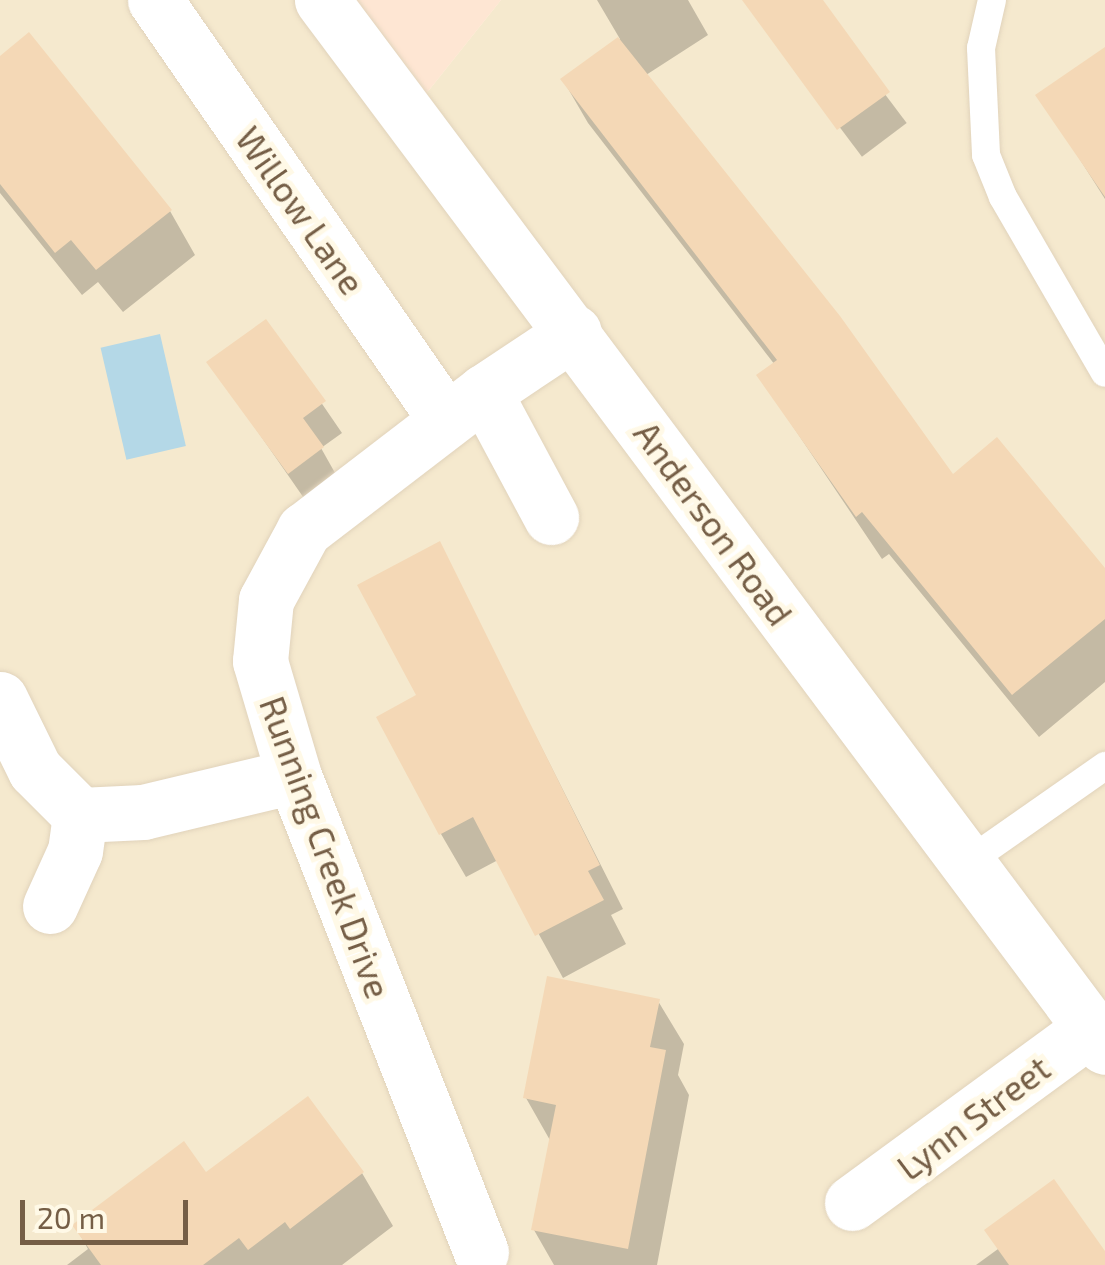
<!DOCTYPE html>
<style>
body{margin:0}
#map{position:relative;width:1105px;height:1265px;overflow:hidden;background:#fdf6e0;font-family:"Exo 2",sans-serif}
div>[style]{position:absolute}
.residential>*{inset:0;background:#f5e9ce}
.commercial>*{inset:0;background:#fee6d3}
.water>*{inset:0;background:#b4d8e7;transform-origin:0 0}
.shadow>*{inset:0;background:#0003;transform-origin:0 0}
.building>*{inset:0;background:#f4d8b6}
.roads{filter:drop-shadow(0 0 2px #e1d3bb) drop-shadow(0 0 2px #e1d3bb)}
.service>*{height:28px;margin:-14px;padding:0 14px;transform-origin:14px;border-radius:14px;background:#fff}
.minor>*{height:55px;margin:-27.5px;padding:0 27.5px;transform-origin:27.5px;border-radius:27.5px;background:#fff}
.tertiary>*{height:55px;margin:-27.5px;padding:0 27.5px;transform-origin:27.5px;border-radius:27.5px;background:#fff}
span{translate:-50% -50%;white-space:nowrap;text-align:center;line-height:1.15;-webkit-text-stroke:10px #fff9e7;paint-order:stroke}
.street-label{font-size:35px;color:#755e46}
.scale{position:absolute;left:20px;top:1200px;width:168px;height:45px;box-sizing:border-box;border:5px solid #755e46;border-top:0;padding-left:12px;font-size:30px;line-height:35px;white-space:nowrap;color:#755e46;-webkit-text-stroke:8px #fff9e7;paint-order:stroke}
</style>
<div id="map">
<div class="residential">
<i style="clip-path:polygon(0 0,322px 0,410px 114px,501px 0,1105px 0,1105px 1265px,0 1265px)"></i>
</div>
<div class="commercial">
<i style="clip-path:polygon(322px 0,501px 0,410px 114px)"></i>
</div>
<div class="water">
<i style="left:160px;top:334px;width:115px;height:61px;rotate:77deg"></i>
</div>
<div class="shadow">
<i style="clip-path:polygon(597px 0,688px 0,708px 35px,646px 75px,952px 478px,1105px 572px,1105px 682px,1039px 737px,889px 554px,882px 559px,759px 376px,775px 365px,588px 123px,563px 80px,620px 39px)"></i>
<i style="left:814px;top:0;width:154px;height:56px;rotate:53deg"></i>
<i style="clip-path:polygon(1105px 50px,1105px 199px,1039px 95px)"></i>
<i style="clip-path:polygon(0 59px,170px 211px,195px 255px,123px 312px,98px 282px,82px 295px,0 193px)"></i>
<i style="clip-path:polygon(266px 322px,342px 433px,321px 448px,339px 480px,308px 504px,210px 363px)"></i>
<i style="clip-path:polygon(439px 544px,623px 909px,611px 915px,626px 944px,563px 978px,498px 860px,466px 877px,441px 834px,420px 696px)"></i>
<i style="clip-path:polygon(658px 1001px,684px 1044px,678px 1075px,689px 1095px,657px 1265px,554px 1265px,534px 1230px,551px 1142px,526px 1098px)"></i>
<i style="clip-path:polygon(362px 1173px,393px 1226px,342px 1265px,67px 1265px,88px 1249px,75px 1226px,206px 1176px)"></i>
<i style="clip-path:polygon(998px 1249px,1105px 1254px,1105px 1265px,976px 1265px)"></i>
</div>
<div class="building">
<i style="clip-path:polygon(742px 0,823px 0,890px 92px,837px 130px)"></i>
<i style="clip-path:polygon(29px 32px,172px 210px,96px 270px,71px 240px,55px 253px,0 184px,0 56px)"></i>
<i style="clip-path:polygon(618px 37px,840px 316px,953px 474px,997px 437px,1105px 568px,1105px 619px,1012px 695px,862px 512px,856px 517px,756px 375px,777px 360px,560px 79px)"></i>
<i style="clip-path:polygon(1105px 47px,1105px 197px,1035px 95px)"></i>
<i style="clip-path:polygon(266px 319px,326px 401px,303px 418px,324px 447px,288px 474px,206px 362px)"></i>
<i style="clip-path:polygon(440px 541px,600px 865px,588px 871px,604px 900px,535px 936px,473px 817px,439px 835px,376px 717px,416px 695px,357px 585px)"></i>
<i style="clip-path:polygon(547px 976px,660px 999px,650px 1047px,666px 1050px,628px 1249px,531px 1230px,556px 1105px,523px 1098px)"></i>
<i style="clip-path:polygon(308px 1096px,364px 1172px,290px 1229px,285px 1222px,248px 1250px,239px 1238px,203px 1265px,101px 1265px,72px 1225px,184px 1141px,206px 1172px)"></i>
<i style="clip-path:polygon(1054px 1179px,1105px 1251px,1105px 1265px,1009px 1265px,984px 1230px)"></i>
</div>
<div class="roads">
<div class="service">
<i style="left:992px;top:0;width:49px;rotate:102.9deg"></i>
<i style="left:981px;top:48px;width:107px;rotate:87.3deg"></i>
<i style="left:986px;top:155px;width:45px;rotate:68deg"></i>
<i style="left:1003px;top:197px;width:203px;rotate:59.9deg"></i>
<i style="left:965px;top:864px;width:171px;rotate:-35deg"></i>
</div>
<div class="minor">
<i style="left:155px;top:0;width:511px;rotate:55.28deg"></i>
<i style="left:484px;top:392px;width:142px;rotate:61.8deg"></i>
<i style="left:0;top:699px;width:79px;rotate:63.8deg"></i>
<i style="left:35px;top:770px;width:64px;rotate:45deg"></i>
<i style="left:80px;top:815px;width:63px;rotate:-2.7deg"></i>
<i style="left:143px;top:812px;width:155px;rotate:-13.4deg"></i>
<i style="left:50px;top:906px;width:60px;rotate:-65.6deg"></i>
<i style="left:75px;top:851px;width:36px;rotate:-82deg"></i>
<i style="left:852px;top:1203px;width:296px;rotate:-36.2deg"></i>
<i style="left:481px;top:1252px;width:511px;rotate:-111.45deg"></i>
<i style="left:294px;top:776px;width:120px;rotate:-106.5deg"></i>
<i style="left:260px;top:661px;width:61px;rotate:-84.4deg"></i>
<i style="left:266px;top:600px;width:80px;rotate:-61.5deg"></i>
<i style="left:304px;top:530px;width:227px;rotate:-37.5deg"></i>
<i style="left:484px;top:392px;width:108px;rotate:-33.7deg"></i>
</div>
<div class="tertiary">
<i style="left:322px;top:0;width:1307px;rotate:53.21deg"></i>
</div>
</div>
<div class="street-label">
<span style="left:301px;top:210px;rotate:55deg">Willow Lane</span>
<span style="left:714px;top:523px;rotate:54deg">Anderson Road</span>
<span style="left:326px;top:847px;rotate:70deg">Running Creek Drive</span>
<span style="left:973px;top:1117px;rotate:-37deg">Lynn Street</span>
</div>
<div class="scale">20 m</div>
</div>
